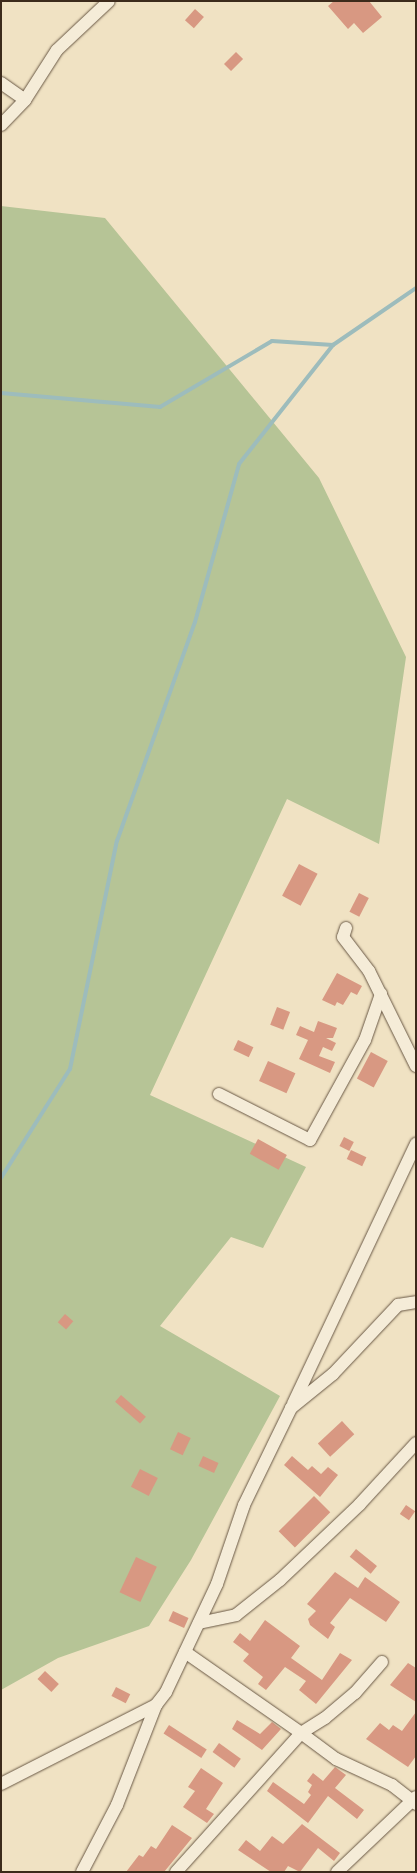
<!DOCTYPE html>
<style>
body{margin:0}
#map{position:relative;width:417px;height:1873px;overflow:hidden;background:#f0e2c3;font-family:Alegreya,serif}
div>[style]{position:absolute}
.green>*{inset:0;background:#b6c496}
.stream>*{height:4px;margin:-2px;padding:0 2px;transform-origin:2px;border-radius:2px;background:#9dbcbc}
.building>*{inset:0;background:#d89882;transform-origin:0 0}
.roads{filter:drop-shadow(0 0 1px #695845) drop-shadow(0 0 1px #695845)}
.minor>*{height:12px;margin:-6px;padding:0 6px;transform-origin:6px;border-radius:6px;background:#f5ecd8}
span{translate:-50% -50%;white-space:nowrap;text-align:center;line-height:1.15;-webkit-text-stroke:5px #f5ecd8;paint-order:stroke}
.frame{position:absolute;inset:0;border:2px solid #3c2a1b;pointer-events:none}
</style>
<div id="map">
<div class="green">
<i style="clip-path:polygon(1px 206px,105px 218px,319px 478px,406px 657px,379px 844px,287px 799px,150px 1095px,306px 1167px,263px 1248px,231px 1237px,160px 1326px,280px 1396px,191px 1560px,149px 1626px,58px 1658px,1px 1690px)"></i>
</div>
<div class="stream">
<i style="left:1px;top:393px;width:160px;rotate:5deg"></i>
<i style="left:160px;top:407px;width:130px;rotate:-30.5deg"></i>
<i style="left:272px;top:341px;width:61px;rotate:3.8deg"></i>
<i style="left:1px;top:1178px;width:129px;rotate:-57.7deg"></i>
<i style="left:70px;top:1069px;width:233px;rotate:-78.4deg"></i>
<i style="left:117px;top:841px;width:232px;rotate:-70.4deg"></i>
<i style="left:195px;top:622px;width:164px;rotate:-74.4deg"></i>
<i style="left:239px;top:464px;width:152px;rotate:-51.7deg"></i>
<i style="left:333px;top:345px;width:101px;rotate:-34.5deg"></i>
</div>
<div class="building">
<i style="clip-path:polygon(334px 1px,369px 1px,382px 17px,363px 33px,354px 23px,348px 29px,328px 6px)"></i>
<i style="left:195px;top:9px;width:12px;height:15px;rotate:42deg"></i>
<i style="left:236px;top:52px;width:10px;height:17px;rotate:45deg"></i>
<i style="left:299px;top:864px;width:21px;height:36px;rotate:28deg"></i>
<i style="left:359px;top:893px;width:11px;height:21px;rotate:27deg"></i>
<i style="clip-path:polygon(337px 973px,362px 986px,357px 995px,351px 992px,343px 1005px,337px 1002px,335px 1006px,322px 1000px)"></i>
<i style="left:277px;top:1007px;width:14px;height:19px;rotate:21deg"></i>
<i style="clip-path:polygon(318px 1021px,337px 1028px,333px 1038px,326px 1038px,336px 1043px,332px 1051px,323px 1047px,319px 1056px,335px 1062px,330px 1073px,299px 1059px,308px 1040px,296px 1035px,300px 1026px,314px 1032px)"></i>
<i style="left:238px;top:1040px;width:17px;height:11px;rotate:25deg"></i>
<i style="left:371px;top:1052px;width:19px;height:30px;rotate:28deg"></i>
<i style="left:268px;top:1061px;width:30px;height:22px;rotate:24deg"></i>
<i style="left:344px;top:1137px;width:11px;height:10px;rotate:27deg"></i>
<i style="left:258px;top:1139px;width:33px;height:17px;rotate:29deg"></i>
<i style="left:351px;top:1150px;width:17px;height:10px;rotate:25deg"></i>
<i style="left:65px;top:1314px;width:11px;height:11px;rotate:41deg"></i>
<i style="left:121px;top:1395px;width:33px;height:9px;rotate:41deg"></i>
<i style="left:342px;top:1421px;width:18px;height:33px;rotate:47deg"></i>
<i style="left:178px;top:1432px;width:14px;height:19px;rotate:25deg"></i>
<i style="left:203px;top:1456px;width:17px;height:11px;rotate:24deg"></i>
<i style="clip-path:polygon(292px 1456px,308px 1470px,312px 1466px,321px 1474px,328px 1467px,338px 1475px,320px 1497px,284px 1465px)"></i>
<i style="left:140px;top:1469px;width:20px;height:20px;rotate:27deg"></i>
<i style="left:314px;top:1496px;width:23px;height:50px;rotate:45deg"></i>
<i style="left:406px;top:1505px;width:11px;height:11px;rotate:34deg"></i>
<i style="left:356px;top:1549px;width:27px;height:10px;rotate:39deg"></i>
<i style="left:136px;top:1557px;width:23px;height:39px;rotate:25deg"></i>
<i style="clip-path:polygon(335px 1572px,358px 1588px,365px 1577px,400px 1602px,386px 1622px,350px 1598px,330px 1623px,335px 1627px,328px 1639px,310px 1625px,308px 1619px,316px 1611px,307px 1604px)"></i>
<i style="left:173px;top:1611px;width:17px;height:11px;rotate:24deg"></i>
<i style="clip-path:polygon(265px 1620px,300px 1646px,291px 1658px,322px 1680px,340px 1653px,352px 1660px,316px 1704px,299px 1690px,306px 1681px,285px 1667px,266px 1690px,258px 1684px,263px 1677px,243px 1661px,249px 1654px,233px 1642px,240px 1633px,250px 1641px)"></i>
<i style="clip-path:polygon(408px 1663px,416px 1668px,416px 1702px,390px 1685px)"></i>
<i style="left:45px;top:1671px;width:19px;height:11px;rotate:43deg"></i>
<i style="left:116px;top:1687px;width:16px;height:10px;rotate:27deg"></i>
<i style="clip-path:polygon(416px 1712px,416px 1756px,408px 1767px,366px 1739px,380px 1723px,389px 1730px,393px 1725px,402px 1731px)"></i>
<i style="clip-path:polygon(237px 1720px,260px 1734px,272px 1722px,281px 1729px,262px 1750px,232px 1729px)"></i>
<i style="left:169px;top:1725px;width:45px;height:10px;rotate:33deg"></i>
<i style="left:219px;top:1743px;width:27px;height:11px;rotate:36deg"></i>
<i style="clip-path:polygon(335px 1767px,346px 1775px,335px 1788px,364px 1810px,357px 1819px,328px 1796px,308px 1823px,267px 1791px,273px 1782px,304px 1804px,311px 1795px,308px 1792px,312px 1785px,307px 1781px,313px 1773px,323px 1781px)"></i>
<i style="clip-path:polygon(201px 1768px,223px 1783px,206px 1809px,214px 1814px,207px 1823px,183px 1807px,195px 1791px,188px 1787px)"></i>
<i style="clip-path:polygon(302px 1824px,340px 1853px,334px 1861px,318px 1848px,300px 1872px,288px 1866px,284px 1872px,271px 1872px,238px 1850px,246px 1840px,260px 1851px,272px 1836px,283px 1844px)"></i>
<i style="clip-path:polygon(172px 1825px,192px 1838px,164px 1872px,126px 1872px,139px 1855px,143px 1857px,151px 1846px,156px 1849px)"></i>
</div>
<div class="roads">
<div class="minor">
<i style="left:1px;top:83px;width:29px;rotate:35deg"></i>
<i style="left:1px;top:125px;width:35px;rotate:-46deg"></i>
<i style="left:25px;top:100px;width:59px;rotate:-57.4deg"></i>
<i style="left:57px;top:50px;width:71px;rotate:-43.3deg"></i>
<i style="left:346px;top:928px;width:9px;rotate:108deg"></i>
<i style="left:343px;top:937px;width:43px;rotate:52.6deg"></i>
<i style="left:369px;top:971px;width:106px;rotate:63.7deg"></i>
<i style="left:219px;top:1094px;width:102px;rotate:26.8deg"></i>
<i style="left:310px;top:1140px;width:114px;rotate:-61.2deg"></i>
<i style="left:365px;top:1040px;width:49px;rotate:-70.8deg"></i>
<i style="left:293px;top:1404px;width:288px;rotate:-64.7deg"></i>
<i style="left:199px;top:1623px;width:38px;rotate:-12deg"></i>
<i style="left:236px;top:1615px;width:56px;rotate:-38.5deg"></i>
<i style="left:280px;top:1580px;width:110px;rotate:-43.5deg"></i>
<i style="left:360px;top:1504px;width:83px;rotate:-47.4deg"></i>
<i style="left:185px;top:1652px;width:141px;rotate:34.9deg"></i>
<i style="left:301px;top:1733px;width:28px;rotate:-32deg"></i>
<i style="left:325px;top:1718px;width:39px;rotate:-40deg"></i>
<i style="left:355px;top:1693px;width:41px;rotate:-48.9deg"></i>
<i style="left:1px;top:1784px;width:174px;rotate:-27deg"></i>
<i style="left:82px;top:1872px;width:76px;rotate:-62.4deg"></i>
<i style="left:117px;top:1805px;width:107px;rotate:-68.7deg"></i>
<i style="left:156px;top:1705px;width:16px;rotate:-52deg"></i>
<i style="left:166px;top:1692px;width:119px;rotate:-64.7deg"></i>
<i style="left:217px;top:1584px;width:83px;rotate:-71.1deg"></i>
<i style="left:244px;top:1505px;width:108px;rotate:-64.1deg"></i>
<i style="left:291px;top:1408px;width:54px;rotate:-39deg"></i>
<i style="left:333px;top:1374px;width:95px;rotate:-46.7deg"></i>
<i style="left:398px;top:1305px;width:18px;rotate:-9deg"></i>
<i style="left:176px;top:1872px;width:187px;rotate:-48deg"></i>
<i style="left:301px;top:1733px;width:44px;rotate:36.6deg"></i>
<i style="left:336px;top:1759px;width:62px;rotate:24.9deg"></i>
<i style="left:392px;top:1785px;width:31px;rotate:38deg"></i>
<i style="left:337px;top:1872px;width:109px;rotate:-43.5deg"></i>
</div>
</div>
<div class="frame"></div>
</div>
